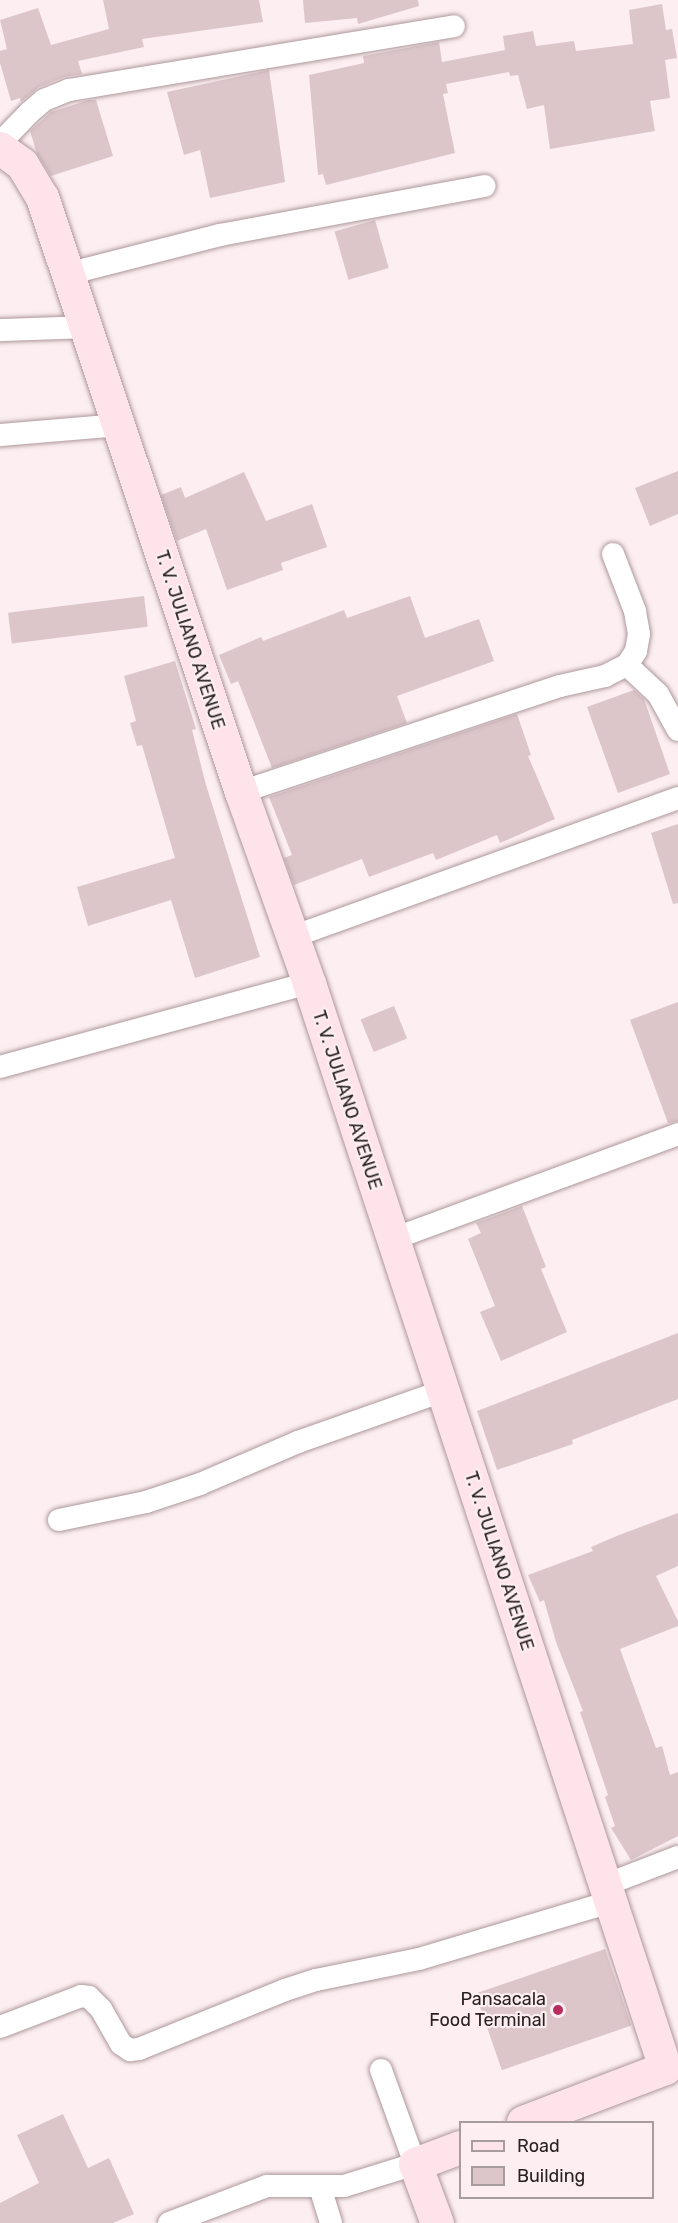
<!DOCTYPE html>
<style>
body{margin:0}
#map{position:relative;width:678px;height:2223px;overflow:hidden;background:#fceef1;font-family:Rubik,sans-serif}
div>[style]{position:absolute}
.building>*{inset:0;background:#dcc6ca;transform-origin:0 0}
.roads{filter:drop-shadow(0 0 2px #ad989c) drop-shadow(0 0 2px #ad989c)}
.minor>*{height:22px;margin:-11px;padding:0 11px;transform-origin:11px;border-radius:11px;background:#fff}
.secondary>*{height:33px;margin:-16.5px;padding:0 16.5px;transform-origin:16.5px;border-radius:16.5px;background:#fee4ea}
.dots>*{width:16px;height:16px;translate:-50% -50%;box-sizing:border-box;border:3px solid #fceef1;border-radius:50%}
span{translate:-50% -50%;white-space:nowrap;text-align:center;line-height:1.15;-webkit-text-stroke:4.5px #fceef1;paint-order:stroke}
.street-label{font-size:18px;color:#282022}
.poi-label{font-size:18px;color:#282022}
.right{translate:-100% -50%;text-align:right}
.legend{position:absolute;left:459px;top:2121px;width:195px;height:78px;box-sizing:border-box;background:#fceef1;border:2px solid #a79c9e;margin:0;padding:8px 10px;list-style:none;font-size:18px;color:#282022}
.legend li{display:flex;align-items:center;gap:12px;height:30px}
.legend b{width:30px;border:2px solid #a79c9e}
</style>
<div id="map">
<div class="building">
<i style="clip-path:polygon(103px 0,259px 0,263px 22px,142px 39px,144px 47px,78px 61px,82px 74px,64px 77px,39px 87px,21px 102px,20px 98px,11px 101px,0 63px,0 51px,7px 49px,0 20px,38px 8px,51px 45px,109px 29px)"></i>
<i style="clip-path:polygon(303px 0,418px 0,419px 6px,358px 24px,357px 18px,305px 23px)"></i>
<i style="clip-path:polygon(662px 4px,666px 30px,672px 29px,677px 58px,665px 60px,670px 98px,650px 101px,655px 131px,550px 149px,544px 105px,527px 109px,518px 75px,510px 76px,509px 72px,446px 84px,448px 93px,443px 94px,455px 153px,326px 185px,323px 174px,318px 175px,309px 75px,364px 63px,363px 56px,439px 42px,442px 62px,505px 50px,503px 36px,533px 31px,536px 46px,574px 41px,576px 51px,633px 44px,629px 10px)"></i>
<i style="clip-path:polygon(269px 70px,285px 182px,210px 198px,200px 150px,184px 155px,167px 92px)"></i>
<i style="clip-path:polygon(89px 100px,96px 100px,113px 156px,51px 176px,37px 154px,30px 131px,51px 112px)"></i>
<i style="left:375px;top:220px;width:50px;height:42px;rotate:74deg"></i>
<i style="clip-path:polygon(678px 471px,678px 514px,650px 526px,635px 488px)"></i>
<i style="clip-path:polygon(244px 472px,266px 521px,312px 504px,327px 547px,281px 563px,283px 570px,227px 590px,206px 529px,177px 541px,161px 495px,181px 487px,185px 498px)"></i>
<i style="left:144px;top:596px;width:31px;height:137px;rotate:83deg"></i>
<i style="clip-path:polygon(410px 596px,425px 638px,479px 619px,494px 661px,397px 696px,407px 723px,272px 768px,238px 681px,231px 684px,219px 655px,261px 637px,263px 641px,344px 610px,347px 618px)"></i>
<i style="clip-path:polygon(175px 661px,196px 729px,192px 730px,206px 785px,260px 957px,195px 978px,171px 900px,88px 926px,77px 887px,175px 858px,142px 745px,137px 746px,130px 723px,136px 721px,124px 676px)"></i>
<i style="clip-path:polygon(634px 690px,644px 699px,670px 774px,618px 793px,587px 707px)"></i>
<i style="clip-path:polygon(517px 714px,531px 755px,528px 756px,555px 819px,500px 843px,497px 835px,436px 860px,433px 853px,369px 877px,362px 859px,294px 885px,284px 858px,292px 855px,269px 797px)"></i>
<i style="clip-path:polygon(678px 824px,678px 903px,673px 904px,651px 833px)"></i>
<i style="clip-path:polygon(678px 1002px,678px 1121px,668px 1123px,630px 1020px)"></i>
<i style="left:394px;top:1006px;width:35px;height:36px;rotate:68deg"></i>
<i style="clip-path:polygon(522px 1206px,546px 1267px,541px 1269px,567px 1332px,501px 1361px,480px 1312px,495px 1306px,468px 1239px,481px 1233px,476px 1223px)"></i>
<i style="clip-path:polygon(678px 1333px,678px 1399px,572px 1440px,573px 1444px,497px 1470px,477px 1411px)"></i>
<i style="clip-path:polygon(678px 1513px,678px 1566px,656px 1576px,678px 1621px,678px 1626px,620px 1649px,656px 1748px,662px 1746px,670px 1775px,678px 1772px,678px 1836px,631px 1860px,611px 1828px,615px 1826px,605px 1797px,608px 1795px,580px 1712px,583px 1711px,556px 1642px,544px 1600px,540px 1602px,528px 1575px,593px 1551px,591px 1547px,619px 1535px)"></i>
<i style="left:605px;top:1949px;width:81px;height:137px;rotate:71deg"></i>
<i style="clip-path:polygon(63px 2114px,88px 2168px,109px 2158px,134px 2214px,113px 2223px,0 2223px,0 2203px,39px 2183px,17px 2135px)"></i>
</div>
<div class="roads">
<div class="minor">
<i style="left:0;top:143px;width:42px;rotate:-46deg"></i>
<i style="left:29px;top:113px;width:20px;rotate:-41deg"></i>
<i style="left:44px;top:100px;width:27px;rotate:-22deg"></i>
<i style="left:69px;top:90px;width:390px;rotate:-9.4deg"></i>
<i style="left:67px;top:274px;width:158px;rotate:-14.3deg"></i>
<i style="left:220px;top:235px;width:269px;rotate:-10.5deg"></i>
<i style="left:0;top:330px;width:85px;rotate:-2deg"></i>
<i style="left:0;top:435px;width:118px;rotate:-4.8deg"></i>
<i style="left:627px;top:665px;width:42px;rotate:43.1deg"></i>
<i style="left:658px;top:694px;width:41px;rotate:60.9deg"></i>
<i style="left:241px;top:792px;width:336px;rotate:-18.4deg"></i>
<i style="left:560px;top:686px;width:46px;rotate:-12.5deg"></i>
<i style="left:605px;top:676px;width:25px;rotate:-27deg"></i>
<i style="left:627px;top:665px;width:17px;rotate:-57deg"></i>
<i style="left:636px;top:651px;width:17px;rotate:-80deg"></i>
<i style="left:639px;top:634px;width:23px;rotate:-100deg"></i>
<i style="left:635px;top:611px;width:61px;rotate:-111.1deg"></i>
<i style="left:292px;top:937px;width:410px;rotate:-19.8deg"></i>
<i style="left:0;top:1067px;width:320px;rotate:-15.2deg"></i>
<i style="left:393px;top:1239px;width:304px;rotate:-20.2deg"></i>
<i style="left:59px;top:1520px;width:89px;rotate:-11.7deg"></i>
<i style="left:146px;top:1502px;width:57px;rotate:-18.4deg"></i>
<i style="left:200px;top:1484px;width:107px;rotate:-23.2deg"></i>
<i style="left:298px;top:1442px;width:154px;rotate:-19.4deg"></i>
<i style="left:605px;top:1885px;width:78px;rotate:-21deg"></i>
<i style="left:0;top:2027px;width:87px;rotate:-20.9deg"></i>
<i style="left:81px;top:1996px;width:8px;rotate:7deg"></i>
<i style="left:89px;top:1997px;width:17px;rotate:45deg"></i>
<i style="left:101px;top:2009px;width:40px;rotate:60.3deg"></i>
<i style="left:121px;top:2044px;width:11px;rotate:34deg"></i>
<i style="left:130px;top:2050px;width:9px;rotate:-6deg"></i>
<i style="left:139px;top:2049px;width:157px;rotate:-22deg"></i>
<i style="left:285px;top:1990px;width:33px;rotate:-18deg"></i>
<i style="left:316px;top:1980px;width:105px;rotate:-11.5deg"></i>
<i style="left:419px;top:1959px;width:199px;rotate:-16.6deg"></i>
<i style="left:320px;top:2187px;width:38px;rotate:73deg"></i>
<i style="left:169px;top:2223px;width:105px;rotate:-20.7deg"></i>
<i style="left:267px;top:2186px;width:77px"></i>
<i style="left:344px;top:2186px;width:74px;rotate:-17.2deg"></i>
<i style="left:415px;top:2164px;width:100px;rotate:-109.9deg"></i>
</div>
<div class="secondary">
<i style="left:0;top:148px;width:27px;rotate:36deg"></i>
<i style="left:22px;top:164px;width:39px;rotate:59deg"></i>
<i style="left:42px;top:197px;width:627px;rotate:71.51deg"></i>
<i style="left:241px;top:792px;width:203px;rotate:70.4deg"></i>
<i style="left:309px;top:983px;width:1142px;rotate:71.83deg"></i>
<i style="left:665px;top:2068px;width:152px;rotate:159.2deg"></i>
<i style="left:437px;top:2223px;width:63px;rotate:-110.4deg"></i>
<i style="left:415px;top:2164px;width:48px;rotate:-20.7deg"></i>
</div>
</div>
<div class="dots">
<i style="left:558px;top:2010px;background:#b82b5e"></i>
</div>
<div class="street-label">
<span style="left:190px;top:640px;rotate:72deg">T. V. JULIANO AVENUE</span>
<span style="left:347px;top:1100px;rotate:72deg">T. V. JULIANO AVENUE</span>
<span style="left:499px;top:1561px;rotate:72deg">T. V. JULIANO AVENUE</span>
</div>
<div class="poi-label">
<span class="right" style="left:546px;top:2010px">Pansacala<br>Food Terminal</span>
</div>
<ul class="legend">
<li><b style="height:8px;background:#fee4ea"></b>Road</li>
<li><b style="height:16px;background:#dcc6ca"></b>Building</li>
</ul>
</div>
